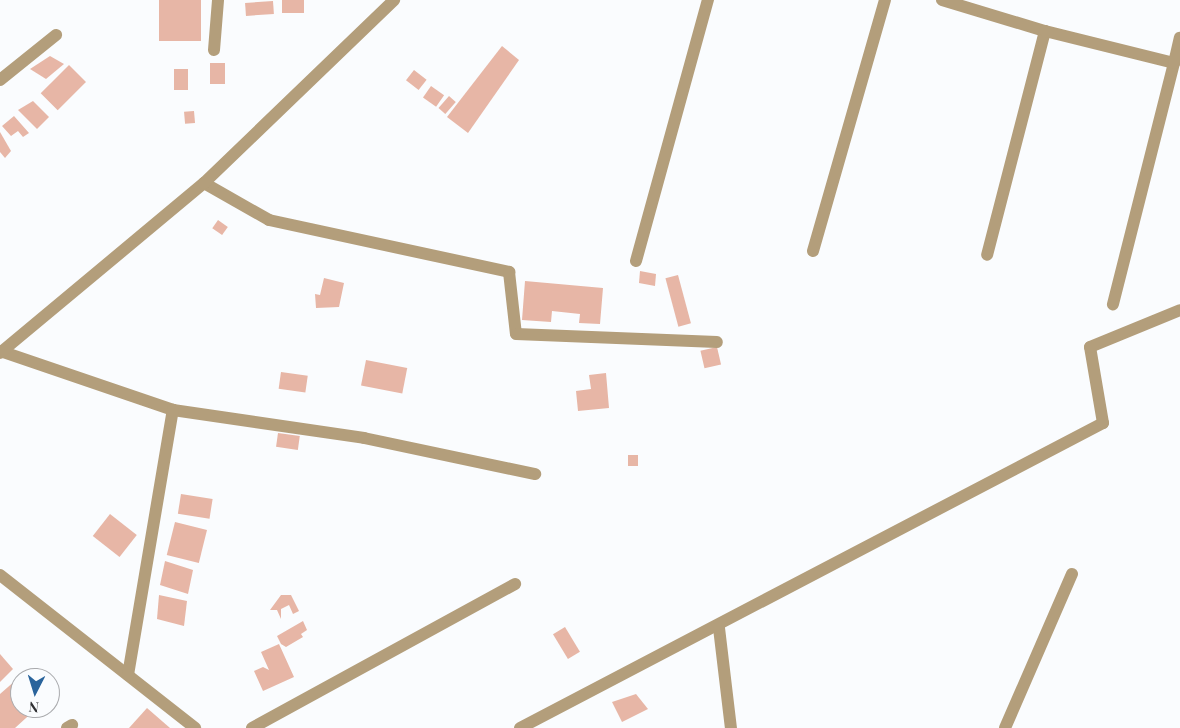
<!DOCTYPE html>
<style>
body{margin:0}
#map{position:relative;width:1180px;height:728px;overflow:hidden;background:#fafcfe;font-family:"Playfair Display",serif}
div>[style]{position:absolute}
.building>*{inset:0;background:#e7b6a6;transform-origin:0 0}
.minor>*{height:12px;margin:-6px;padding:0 6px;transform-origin:6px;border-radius:6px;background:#b39e7b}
span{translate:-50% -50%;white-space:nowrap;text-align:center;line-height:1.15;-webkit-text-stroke:4px #fafcfe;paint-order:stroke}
.north{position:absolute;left:10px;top:668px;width:50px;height:50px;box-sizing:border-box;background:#fafcfe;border:1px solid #a9aaad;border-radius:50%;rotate:185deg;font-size:14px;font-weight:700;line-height:20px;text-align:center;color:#2f3033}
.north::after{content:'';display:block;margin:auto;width:18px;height:22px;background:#2a649c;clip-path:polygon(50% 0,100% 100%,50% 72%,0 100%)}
</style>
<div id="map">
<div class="building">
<i style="left:159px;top:0;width:42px;height:41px"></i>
<i style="left:282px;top:0;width:22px;height:13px"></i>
<i style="left:273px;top:1px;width:13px;height:28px;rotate:86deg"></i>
<i style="clip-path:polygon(502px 46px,519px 60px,468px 133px,447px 117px)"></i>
<i style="clip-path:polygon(50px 56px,64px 64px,46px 79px,30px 69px)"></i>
<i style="left:210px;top:63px;width:15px;height:21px"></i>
<i style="left:69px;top:65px;width:24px;height:40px;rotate:45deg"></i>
<i style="left:174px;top:69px;width:14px;height:21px"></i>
<i style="left:414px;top:70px;width:16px;height:13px;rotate:38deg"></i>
<i style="left:431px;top:86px;width:16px;height:14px;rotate:35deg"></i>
<i style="left:449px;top:96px;width:9px;height:16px;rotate:41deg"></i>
<i style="clip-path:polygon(33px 101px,49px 117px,37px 129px,18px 110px)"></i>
<i style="left:194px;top:111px;width:12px;height:10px;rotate:85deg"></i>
<i style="clip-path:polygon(14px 116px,29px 133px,23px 137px,18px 131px,11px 136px,2px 126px)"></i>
<i style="clip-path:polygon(0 132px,11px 151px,5px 158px,0 152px)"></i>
<i style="left:218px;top:220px;width:12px;height:10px;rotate:35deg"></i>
<i style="clip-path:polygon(640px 271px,656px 274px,655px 286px,639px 283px)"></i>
<i style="left:678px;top:275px;width:50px;height:13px;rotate:75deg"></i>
<i style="clip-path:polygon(324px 278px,344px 283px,339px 307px,316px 308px,315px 294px,320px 295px)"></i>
<i style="clip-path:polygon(525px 281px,603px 288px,600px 324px,579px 323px,580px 314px,552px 311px,551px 322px,522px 320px)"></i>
<i style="left:717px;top:347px;width:18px;height:17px;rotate:77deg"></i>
<i style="left:366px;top:360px;width:42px;height:26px;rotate:11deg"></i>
<i style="left:281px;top:372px;width:27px;height:17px;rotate:8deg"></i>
<i style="clip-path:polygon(606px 373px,609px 408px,578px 411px,576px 391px,591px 389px,589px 375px)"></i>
<i style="left:278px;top:433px;width:22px;height:14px;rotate:8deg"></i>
<i style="left:628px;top:455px;width:10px;height:11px"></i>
<i style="left:181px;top:494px;width:32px;height:20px;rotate:9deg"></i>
<i style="left:110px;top:514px;width:34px;height:28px;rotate:38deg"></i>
<i style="left:175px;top:522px;width:33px;height:34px;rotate:14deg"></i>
<i style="clip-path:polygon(165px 561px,193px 570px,188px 594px,160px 585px)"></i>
<i style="clip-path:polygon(159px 595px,187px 601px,184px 626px,157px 619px)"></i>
<i style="clip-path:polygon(281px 595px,291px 595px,299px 611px,293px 614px,289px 605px,281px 609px,281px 619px,277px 610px,270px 610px)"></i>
<i style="clip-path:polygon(303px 621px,307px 630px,301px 634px,303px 637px,286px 647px,281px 644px,277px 636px)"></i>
<i style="left:565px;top:627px;width:29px;height:14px;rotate:59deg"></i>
<i style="clip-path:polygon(279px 644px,294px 677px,263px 691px,254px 671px,263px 667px,269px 670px,261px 652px)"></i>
<i style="clip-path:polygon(0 654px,13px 669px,0 682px)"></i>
<i style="clip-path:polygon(16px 680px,20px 685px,20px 708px,37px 708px,15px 728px,0 728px,0 694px)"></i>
<i style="clip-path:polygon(636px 694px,648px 709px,622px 722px,612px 702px)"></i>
<i style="clip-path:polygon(147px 708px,170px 728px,129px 728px)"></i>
</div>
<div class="minor">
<i style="left:942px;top:0;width:108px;rotate:16.8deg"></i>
<i style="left:1045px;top:31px;width:231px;rotate:104.5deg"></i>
<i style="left:1045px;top:31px;width:133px;rotate:13.9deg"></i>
<i style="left:1174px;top:63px;width:249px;rotate:104.2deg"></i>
<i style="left:214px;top:50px;width:50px;rotate:-85.4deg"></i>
<i style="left:1174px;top:63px;width:26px;rotate:-77deg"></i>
<i style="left:0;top:80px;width:72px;rotate:-38.8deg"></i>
<i style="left:204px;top:183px;width:75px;rotate:29.6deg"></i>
<i style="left:269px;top:220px;width:246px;rotate:12.2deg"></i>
<i style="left:509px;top:272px;width:62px;rotate:83.6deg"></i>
<i style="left:516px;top:334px;width:201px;rotate:2.3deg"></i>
<i style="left:813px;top:251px;width:261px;rotate:-74deg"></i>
<i style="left:636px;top:261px;width:271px;rotate:-74.6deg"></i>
<i style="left:0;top:351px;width:183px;rotate:18.8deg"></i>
<i style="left:173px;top:410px;width:193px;rotate:8.3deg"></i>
<i style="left:364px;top:438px;width:175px;rotate:11.9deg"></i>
<i style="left:0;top:353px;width:266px;rotate:-39.8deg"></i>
<i style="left:204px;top:183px;width:264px;rotate:-43.9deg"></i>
<i style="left:0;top:575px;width:248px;rotate:38.1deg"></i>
<i style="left:719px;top:628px;width:101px;rotate:83.2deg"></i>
<i style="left:128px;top:675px;width:269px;rotate:-80.4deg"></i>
<i style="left:67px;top:728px;width:6px;rotate:-31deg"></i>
<i style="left:252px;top:728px;width:300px;rotate:-28.7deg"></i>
<i style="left:520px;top:728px;width:658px;rotate:-27.62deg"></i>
<i style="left:1103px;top:423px;width:77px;rotate:-99.7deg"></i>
<i style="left:1090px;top:347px;width:97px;rotate:-22.3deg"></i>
<i style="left:1005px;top:728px;width:168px;rotate:-66.5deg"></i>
</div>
<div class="north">N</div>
</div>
